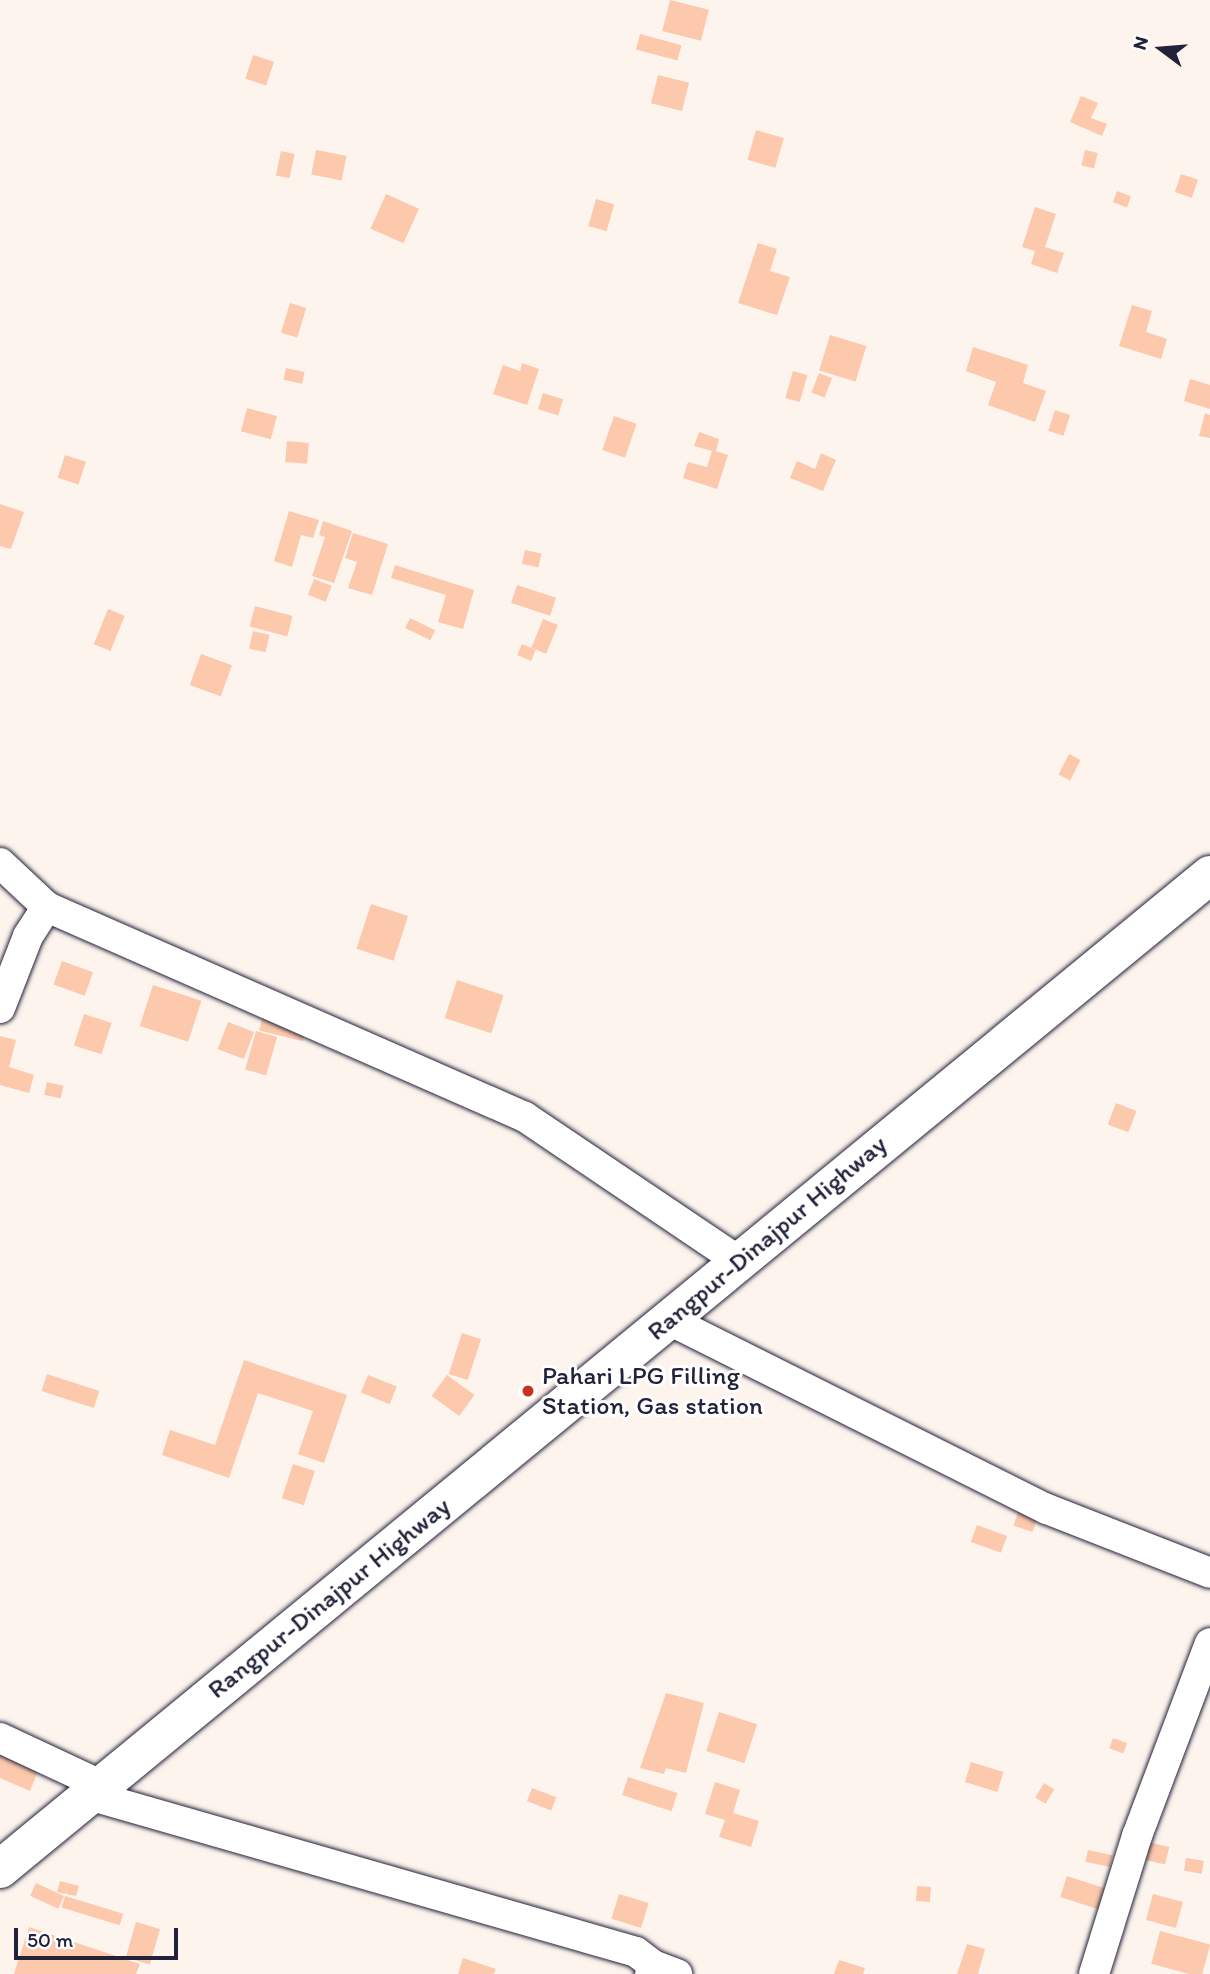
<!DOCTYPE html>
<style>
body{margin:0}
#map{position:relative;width:1210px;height:1974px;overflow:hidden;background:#fef4ee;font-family:Itim,sans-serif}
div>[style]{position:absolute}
.building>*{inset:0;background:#fcc9ac;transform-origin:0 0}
.roads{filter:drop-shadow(0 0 2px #22223b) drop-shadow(0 0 2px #22223b)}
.minor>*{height:30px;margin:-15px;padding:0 15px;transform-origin:15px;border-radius:15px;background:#fff}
.highway>*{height:38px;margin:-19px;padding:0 19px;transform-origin:19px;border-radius:19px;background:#fff}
.dots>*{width:19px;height:19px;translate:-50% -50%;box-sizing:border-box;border:4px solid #fff;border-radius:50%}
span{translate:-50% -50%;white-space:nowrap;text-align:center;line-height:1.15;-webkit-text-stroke:6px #fff;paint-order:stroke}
.street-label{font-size:26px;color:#22223b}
.poi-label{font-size:26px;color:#22223b}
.left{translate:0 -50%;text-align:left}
.north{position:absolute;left:1126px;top:14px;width:70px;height:70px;-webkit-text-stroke:5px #fff;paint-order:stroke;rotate:286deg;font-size:19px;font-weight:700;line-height:28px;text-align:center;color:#22223b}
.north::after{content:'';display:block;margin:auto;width:24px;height:32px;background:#22223b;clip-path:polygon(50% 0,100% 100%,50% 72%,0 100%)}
.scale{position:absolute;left:14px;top:1928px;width:164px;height:32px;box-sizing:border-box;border:4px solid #22223b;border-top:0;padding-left:9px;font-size:21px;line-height:24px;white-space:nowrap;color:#22223b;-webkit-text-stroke:5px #fff;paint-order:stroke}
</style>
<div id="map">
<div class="building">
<i style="left:670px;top:0;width:40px;height:32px;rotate:14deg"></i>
<i style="left:640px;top:34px;width:43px;height:16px;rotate:15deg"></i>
<i style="left:253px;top:55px;width:22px;height:25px;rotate:18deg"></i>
<i style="left:658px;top:75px;width:32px;height:29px;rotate:14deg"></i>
<i style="clip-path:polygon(1081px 96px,1098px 103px,1091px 118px,1107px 124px,1102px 136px,1070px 122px)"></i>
<i style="left:756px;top:130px;width:29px;height:31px;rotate:16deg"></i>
<i style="left:316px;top:150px;width:31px;height:25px;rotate:11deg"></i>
<i style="left:1085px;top:150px;width:13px;height:16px;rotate:13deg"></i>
<i style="left:281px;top:151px;width:14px;height:25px;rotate:12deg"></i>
<i style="left:1181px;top:174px;width:18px;height:19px;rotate:19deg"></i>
<i style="left:1117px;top:191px;width:15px;height:12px;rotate:20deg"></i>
<i style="left:386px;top:194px;width:36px;height:38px;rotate:24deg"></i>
<i style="left:596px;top:199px;width:19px;height:28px;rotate:16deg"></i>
<i style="clip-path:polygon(1035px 207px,1056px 214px,1045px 247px,1064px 253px,1057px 273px,1031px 264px,1035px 251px,1022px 247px)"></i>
<i style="clip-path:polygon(758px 243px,777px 249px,770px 271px,790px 277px,777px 315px,738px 303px)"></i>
<i style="left:290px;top:303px;width:17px;height:31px;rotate:17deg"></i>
<i style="clip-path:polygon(1132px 305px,1152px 311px,1146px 332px,1167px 339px,1161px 359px,1119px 346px)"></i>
<i style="left:830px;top:335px;width:38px;height:37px;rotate:17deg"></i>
<i style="clip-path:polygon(973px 347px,1028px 365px,1023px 383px,1046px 391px,1035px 422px,988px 405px,996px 382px,966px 371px)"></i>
<i style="clip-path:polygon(522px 363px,539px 369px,527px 405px,493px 394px,503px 365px,520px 371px)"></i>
<i style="left:286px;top:368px;width:19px;height:12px;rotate:12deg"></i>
<i style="left:793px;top:371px;width:15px;height:28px;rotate:16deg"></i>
<i style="left:819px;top:373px;width:14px;height:21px;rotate:21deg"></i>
<i style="clip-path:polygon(1190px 379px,1210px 385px,1210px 409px,1184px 401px)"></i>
<i style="left:543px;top:393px;width:21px;height:17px;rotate:17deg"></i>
<i style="left:247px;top:408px;width:31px;height:24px;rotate:15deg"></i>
<i style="left:1055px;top:410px;width:16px;height:22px;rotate:18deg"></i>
<i style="clip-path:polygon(1205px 413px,1210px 415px,1210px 438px,1199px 436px)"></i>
<i style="left:614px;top:416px;width:24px;height:36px;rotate:19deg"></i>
<i style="clip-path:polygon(699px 432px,719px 439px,716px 451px,728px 455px,717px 489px,683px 478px,688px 462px,707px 467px,712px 451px,694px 446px)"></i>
<i style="left:287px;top:441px;width:22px;height:21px;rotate:5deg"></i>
<i style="clip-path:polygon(821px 453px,836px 460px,823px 491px,790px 478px,797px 461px,815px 469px)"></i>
<i style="left:65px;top:455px;width:22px;height:24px;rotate:18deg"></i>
<i style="clip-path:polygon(0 504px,24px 512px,11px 549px,0 546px)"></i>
<i style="clip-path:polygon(289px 511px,319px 520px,313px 538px,301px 535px,292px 567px,274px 561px)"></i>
<i style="clip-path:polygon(323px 521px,352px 531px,334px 583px,312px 576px,325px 537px,319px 535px)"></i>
<i style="clip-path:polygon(353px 533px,388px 544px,372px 595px,348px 588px,357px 562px,345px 558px)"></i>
<i style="left:525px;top:550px;width:17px;height:14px;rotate:13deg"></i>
<i style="clip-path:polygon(395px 565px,474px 590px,463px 629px,438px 622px,446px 595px,391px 578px)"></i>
<i style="left:314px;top:579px;width:19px;height:17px;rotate:21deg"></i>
<i style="left:517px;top:585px;width:41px;height:19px;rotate:18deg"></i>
<i style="left:255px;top:606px;width:39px;height:21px;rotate:15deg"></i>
<i style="left:108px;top:609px;width:18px;height:38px;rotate:22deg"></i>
<i style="left:410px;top:618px;width:28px;height:11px;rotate:26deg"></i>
<i style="left:543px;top:619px;width:16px;height:31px;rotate:22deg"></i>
<i style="left:253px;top:631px;width:17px;height:18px;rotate:13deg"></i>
<i style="left:522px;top:644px;width:15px;height:12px;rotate:23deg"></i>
<i style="left:201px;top:654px;width:33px;height:33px;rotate:20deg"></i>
<i style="left:1069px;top:754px;width:13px;height:23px;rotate:27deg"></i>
<i style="left:371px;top:904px;width:39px;height:47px;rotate:18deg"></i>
<i style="left:62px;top:961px;width:33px;height:25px;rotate:20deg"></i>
<i style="left:457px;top:980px;width:49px;height:40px;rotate:18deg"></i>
<i style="left:153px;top:985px;width:51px;height:43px;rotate:18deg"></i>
<i style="left:264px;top:1011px;width:45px;height:20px;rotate:14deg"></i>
<i style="left:84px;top:1014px;width:29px;height:33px;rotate:18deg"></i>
<i style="left:228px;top:1022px;width:28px;height:29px;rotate:21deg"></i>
<i style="left:256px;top:1031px;width:22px;height:40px;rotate:16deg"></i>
<i style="clip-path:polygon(0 1036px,16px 1040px,9px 1067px,34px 1075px,29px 1093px,0 1085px)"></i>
<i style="left:47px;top:1082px;width:17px;height:13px;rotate:13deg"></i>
<i style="left:1116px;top:1103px;width:22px;height:23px;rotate:21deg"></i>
<i style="left:462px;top:1333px;width:20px;height:43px;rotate:18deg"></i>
<i style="clip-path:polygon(244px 1360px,347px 1395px,324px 1463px,298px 1454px,313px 1411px,258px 1393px,229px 1478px,162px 1455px,170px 1430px,215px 1445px)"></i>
<i style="left:47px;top:1374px;width:55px;height:18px;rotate:18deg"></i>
<i style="left:368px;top:1375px;width:31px;height:19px;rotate:22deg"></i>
<i style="left:447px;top:1375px;width:34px;height:26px;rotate:36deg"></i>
<i style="left:293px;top:1464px;width:23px;height:36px;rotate:18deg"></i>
<i style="left:1021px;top:1503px;width:20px;height:24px;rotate:18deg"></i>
<i style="left:977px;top:1525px;width:32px;height:18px;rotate:20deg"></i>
<i style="clip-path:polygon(666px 1693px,704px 1703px,686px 1773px,666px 1768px,664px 1774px,640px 1768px)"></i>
<i style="left:719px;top:1712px;width:40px;height:41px;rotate:18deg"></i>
<i style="clip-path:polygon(0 1738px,44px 1756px,30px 1791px,0 1778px)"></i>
<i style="left:1113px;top:1738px;width:15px;height:11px;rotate:20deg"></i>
<i style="left:971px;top:1762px;width:34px;height:21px;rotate:17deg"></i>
<i style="left:628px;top:1777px;width:52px;height:19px;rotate:18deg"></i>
<i style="clip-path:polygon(715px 1782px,740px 1790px,733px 1813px,759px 1821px,751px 1847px,719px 1837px,725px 1820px,705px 1814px)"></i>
<i style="left:1044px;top:1783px;width:12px;height:17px;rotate:31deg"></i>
<i style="left:532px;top:1788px;width:26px;height:14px;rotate:21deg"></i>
<i style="left:1139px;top:1840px;width:31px;height:18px;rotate:13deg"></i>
<i style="left:1088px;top:1850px;width:25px;height:12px;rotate:12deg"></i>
<i style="left:1186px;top:1858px;width:18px;height:13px;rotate:9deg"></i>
<i style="left:1067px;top:1876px;width:45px;height:22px;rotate:18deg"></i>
<i style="clip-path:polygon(60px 1881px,79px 1886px,76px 1896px,66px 1894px,67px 1890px,65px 1894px,57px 1892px)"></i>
<i style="left:36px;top:1883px;width:31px;height:14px;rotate:25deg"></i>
<i style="left:917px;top:1886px;width:14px;height:15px;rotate:4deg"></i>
<i style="left:619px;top:1894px;width:31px;height:26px;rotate:17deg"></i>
<i style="left:1153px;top:1894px;width:31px;height:27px;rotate:15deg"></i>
<i style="left:65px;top:1896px;width:61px;height:12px;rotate:17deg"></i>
<i style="left:136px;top:1922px;width:25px;height:37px;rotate:16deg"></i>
<i style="clip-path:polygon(29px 1927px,140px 1964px,136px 1974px,14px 1974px)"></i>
<i style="left:1160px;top:1931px;width:52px;height:34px;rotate:15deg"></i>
<i style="clip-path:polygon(967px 1944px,985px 1949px,978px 1974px,957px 1974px)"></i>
<i style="clip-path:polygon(463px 1958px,496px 1969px,494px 1974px,458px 1974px)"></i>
<i style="clip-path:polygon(839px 1960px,865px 1968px,863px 1974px,834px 1974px)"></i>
</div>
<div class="roads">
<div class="minor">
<i style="left:0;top:863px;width:64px;rotate:43.1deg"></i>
<i style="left:47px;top:907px;width:522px;rotate:23.72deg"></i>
<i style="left:525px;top:1117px;width:259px;rotate:34deg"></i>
<i style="left:0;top:1008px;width:77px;rotate:-68.7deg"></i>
<i style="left:28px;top:936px;width:35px;rotate:-57deg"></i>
<i style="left:669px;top:1320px;width:423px;rotate:26.6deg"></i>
<i style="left:1047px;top:1509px;width:175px;rotate:21.4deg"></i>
<i style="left:0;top:1738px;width:111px;rotate:25deg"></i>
<i style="left:89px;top:1795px;width:569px;rotate:16.01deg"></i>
<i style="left:636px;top:1952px;width:21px;rotate:37deg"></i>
<i style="left:653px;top:1965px;width:9px;rotate:108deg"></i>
<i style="left:653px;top:1965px;width:26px;rotate:21deg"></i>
<i style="left:1094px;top:1974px;width:145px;rotate:-72.7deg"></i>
<i style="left:1137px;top:1836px;width:206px;rotate:-69.3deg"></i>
</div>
<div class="highway">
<i style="left:0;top:1869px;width:1566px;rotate:-39.4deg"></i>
</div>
</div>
<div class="dots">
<i style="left:528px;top:1391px;background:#c8321e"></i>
</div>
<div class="street-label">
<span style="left:767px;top:1238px;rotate:-40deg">Rangpur-Dinajpur Highway</span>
<span style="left:329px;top:1598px;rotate:-39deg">Rangpur-Dinajpur Highway</span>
</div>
<div class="poi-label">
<span class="left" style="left:542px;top:1391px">Pahari LPG Filling<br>Station, Gas station</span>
</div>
<div class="north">N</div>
<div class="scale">50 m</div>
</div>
